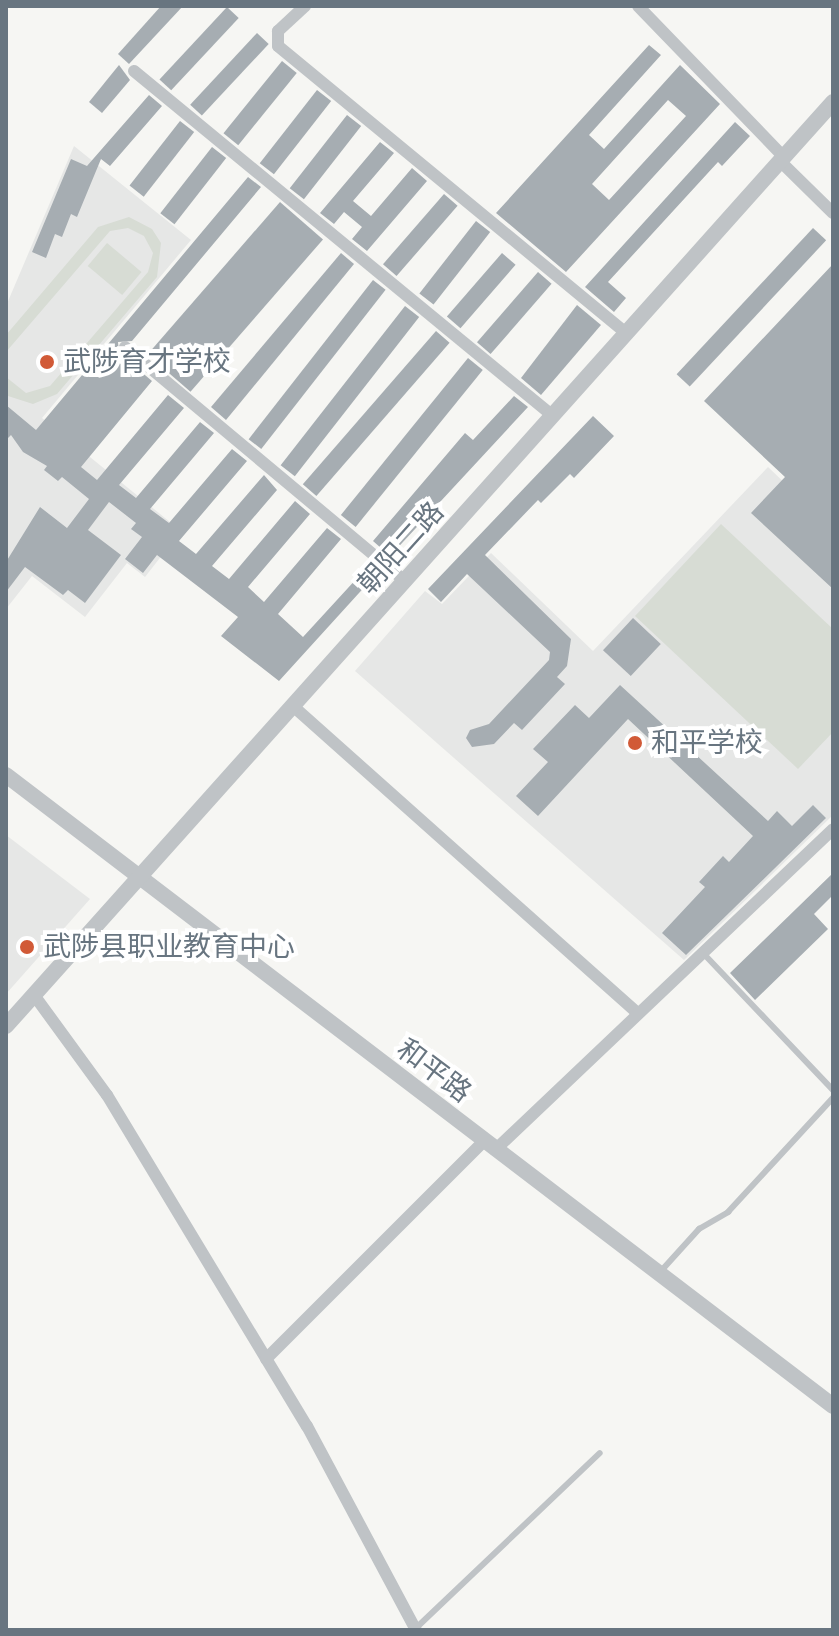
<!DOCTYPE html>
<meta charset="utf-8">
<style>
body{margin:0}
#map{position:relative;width:839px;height:1636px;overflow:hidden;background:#f6f6f3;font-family:Helvetica,"Noto Sans SC",sans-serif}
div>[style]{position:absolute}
.built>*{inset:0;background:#e6e7e6}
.green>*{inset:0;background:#d7dcd4;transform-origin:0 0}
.building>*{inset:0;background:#a6adb2;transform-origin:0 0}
.service>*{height:6px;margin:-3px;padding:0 3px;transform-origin:3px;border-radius:3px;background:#bfc3c6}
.minor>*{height:12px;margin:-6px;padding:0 6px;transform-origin:6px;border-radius:6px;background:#bfc3c6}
.tertiary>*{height:16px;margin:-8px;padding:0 8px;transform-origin:8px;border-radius:8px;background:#bfc3c6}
.dots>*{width:22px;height:22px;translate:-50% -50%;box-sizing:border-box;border:4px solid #fff;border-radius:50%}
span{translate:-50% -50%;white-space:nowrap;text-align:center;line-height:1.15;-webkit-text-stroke:8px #fff;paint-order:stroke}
.poi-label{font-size:28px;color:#687580}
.left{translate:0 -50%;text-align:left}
.street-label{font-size:28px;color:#687580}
.frame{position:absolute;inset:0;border:8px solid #687580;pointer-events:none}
</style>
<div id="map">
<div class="built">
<i style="clip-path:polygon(74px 146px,191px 240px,42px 418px,181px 531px,145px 577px,127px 563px,85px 617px,32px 576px,6px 609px,6px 306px)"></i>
<i style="clip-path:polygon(768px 467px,833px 529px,833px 815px,684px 960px,355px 671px,425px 591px,442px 604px,491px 553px,593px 651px)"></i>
<i style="clip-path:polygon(6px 835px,90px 899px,6px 994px)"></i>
</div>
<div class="green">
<i style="clip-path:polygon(129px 217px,152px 229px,161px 243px,157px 277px,57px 394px,33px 404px,8px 396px,6px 377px,26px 393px,50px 386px,148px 272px,153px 253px,144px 236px,128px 228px,110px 231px,6px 352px,6px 335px,98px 227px)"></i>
<i style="left:107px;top:243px;width:45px;height:30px;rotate:40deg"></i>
<i style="clip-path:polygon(721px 524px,833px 629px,833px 732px,798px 769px,635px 616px)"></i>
</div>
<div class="building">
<i style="clip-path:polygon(161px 6px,183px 6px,129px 64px,118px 54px)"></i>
<i style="left:227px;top:7px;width:16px;height:99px;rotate:43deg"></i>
<i style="left:257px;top:33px;width:16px;height:98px;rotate:43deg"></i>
<i style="clip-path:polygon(evenodd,649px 45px,661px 55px,589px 135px,604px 149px,680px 65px,720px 104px,566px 272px,496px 213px,649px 45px,668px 100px,686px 116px,609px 200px,592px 184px,668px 100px)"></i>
<i style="left:282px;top:61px;width:19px;height:93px;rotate:39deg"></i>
<i style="clip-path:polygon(119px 65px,130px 80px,102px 113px,89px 102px)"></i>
<i style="left:317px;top:90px;width:18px;height:93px;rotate:38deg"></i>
<i style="clip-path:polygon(149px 95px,162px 106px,110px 166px,101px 159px,77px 217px,71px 214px,62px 237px,55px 234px,46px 258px,32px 252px,71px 159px,87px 166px)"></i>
<i style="left:347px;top:115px;width:18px;height:93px;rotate:38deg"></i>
<i style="left:180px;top:121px;width:18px;height:82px;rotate:38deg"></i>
<i style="clip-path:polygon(735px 122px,750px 136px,722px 166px,718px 162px,608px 282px,626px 298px,614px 312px,585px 287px)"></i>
<i style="clip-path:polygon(380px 142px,394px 153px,353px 201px,371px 216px,412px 168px,427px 181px,367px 251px,352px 239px,362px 227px,344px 212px,334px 224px,320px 213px)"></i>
<i style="left:212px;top:147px;width:18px;height:84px;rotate:38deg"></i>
<i style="clip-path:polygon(248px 177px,261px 187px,132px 341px,118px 342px,119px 353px,152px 381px,81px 467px,97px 480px,168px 395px,184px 408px,119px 485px,136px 498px,200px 422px,214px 433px,150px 509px,169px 523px,232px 449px,247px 461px,179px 541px,196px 554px,264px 475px,277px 490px,212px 566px,229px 579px,295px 501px,310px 514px,248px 587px,264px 602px,327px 528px,341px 539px,278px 614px,303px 637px,370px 564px,379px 571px,279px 681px,221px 636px,238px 617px,157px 555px,143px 573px,125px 559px,142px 537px,131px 529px,136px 523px,109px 502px,88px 530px,121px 555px,85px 603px,68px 590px,63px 595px,25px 567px,6px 592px,6px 562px,40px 507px,67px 528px,89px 499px,62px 477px,58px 481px,44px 470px,47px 466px,23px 452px,11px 435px,6px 440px,6px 405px,36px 430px)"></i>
<i style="left:444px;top:194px;width:18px;height:93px;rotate:41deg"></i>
<i style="left:280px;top:202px;width:57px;height:202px;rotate:41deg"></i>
<i style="left:476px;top:221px;width:18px;height:92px;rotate:38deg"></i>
<i style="left:813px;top:228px;width:18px;height:200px;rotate:43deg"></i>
<i style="clip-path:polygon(341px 253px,354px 264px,226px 420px,211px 407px)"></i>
<i style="left:502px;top:253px;width:18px;height:84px;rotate:41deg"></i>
<i style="clip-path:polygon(833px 264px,833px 589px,751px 513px,785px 477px,704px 401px)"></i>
<i style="left:538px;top:272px;width:18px;height:93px;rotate:41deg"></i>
<i style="left:373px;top:280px;width:16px;height:202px;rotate:38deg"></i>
<i style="clip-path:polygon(577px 305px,601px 325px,541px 395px,521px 378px)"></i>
<i style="left:405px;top:306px;width:18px;height:202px;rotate:38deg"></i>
<i style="left:436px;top:331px;width:18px;height:203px;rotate:41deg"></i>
<i style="left:468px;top:358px;width:19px;height:202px;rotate:39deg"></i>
<i style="clip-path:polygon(514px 396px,528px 407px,390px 556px,373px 541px,465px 433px,473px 440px)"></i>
<i style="clip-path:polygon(593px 416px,614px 436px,574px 478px,570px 474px,541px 503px,538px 500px,485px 555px,571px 639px,567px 666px,557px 677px,565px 684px,522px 730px,514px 723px,494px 744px,472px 747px,466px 738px,470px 730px,489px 724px,549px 660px,550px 652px,467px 574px,441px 602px,428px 589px)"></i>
<i style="left:633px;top:618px;width:38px;height:44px;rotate:43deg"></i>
<i style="clip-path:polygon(620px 685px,768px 821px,777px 811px,792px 826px,813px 805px,826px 818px,686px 955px,662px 933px,705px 887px,699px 882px,723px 856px,729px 862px,753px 836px,628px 719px,538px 816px,516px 796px,548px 762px,533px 749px,575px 705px,589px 718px)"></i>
<i style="clip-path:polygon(833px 873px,833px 895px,814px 914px,828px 929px,755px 1000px,730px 973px)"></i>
</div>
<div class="service">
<i style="left:702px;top:952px;width:190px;rotate:46.5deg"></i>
<i style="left:661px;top:1271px;width:57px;rotate:-47.9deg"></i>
<i style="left:699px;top:1229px;width:34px;rotate:-30deg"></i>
<i style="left:728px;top:1212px;width:155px;rotate:-47.4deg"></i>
<i style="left:415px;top:1629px;width:255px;rotate:-43.6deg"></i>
</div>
<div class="minor">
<i style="left:305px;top:6px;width:37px;rotate:137deg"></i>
<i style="left:278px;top:31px;width:15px;rotate:90deg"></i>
<i style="left:278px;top:46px;width:452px;rotate:39.5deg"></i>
<i style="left:638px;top:6px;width:210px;rotate:46deg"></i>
<i style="left:134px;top:71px;width:543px;rotate:39.47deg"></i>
<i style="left:780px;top:161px;width:74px;rotate:44.5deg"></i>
<i style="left:125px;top:347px;width:366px;rotate:39.9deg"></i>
<i style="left:294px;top:707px;width:460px;rotate:41.7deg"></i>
<i style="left:34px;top:995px;width:124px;rotate:53.9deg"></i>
<i style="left:107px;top:1095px;width:387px;rotate:58.9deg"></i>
<i style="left:307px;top:1426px;width:231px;rotate:61.9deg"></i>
<i style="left:495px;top:1150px;width:466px;rotate:-43.5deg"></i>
<i style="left:266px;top:1359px;width:308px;rotate:-45deg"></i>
</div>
<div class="tertiary">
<i style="left:6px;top:775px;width:1040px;rotate:37.34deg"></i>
<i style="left:6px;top:1026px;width:1240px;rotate:-48.17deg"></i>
</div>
<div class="dots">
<i style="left:47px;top:362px;background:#d15a37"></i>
<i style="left:635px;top:743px;background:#d15a37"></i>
<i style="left:27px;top:947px;background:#d15a37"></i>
</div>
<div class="poi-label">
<span class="left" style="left:63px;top:362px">武陟育才学校</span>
<span class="left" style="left:651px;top:743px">和平学校</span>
<span class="left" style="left:43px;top:947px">武陟县职业教育中心</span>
</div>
<div class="street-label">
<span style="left:401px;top:548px;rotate:-48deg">朝阳二路</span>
<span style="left:434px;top:1071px;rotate:37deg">和平路</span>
</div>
<div class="frame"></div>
</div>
